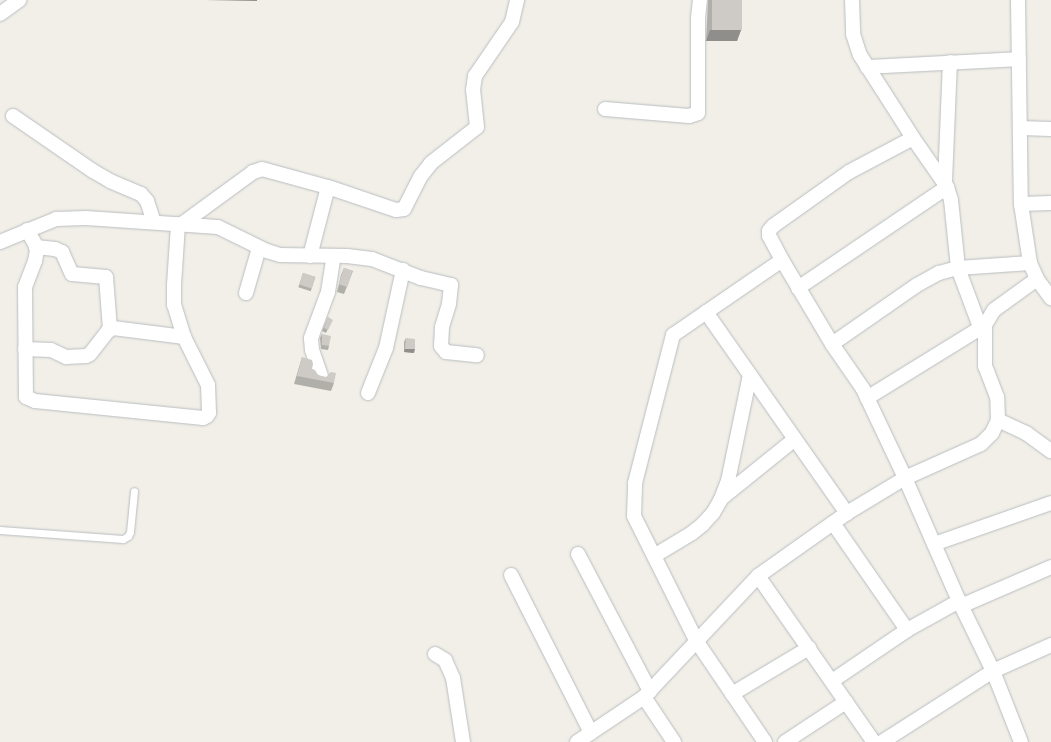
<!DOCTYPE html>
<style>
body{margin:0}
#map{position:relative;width:1051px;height:742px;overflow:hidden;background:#f1efe7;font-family:Arial,sans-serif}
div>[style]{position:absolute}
.roads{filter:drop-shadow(0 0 1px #b9bdc1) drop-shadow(0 0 1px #b9bdc1)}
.lane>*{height:7px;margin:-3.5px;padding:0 3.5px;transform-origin:3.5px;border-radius:3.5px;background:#fff}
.street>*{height:14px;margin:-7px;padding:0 7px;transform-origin:7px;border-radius:7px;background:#fff}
.wall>*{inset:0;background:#b1afaa;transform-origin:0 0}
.shaded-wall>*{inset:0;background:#908e8b}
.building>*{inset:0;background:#cecbc6;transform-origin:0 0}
span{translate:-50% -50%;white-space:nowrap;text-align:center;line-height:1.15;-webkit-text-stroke:4px #fff;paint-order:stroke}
</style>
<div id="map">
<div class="roads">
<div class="lane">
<i style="left:0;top:530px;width:123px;rotate:4.2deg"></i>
<i style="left:123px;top:539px;width:6px;rotate:-31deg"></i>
<i style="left:128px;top:536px;width:4px;rotate:-63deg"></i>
<i style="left:130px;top:532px;width:41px;rotate:-84.4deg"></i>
</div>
<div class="street">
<i style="left:852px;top:0;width:34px;rotate:88deg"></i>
<i style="left:853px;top:34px;width:22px;rotate:72deg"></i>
<i style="left:860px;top:55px;width:98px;rotate:57.4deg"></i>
<i style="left:913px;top:138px;width:60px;rotate:55.2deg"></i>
<i style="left:947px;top:187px;width:14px;rotate:73deg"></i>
<i style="left:951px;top:200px;width:68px;rotate:84.1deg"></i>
<i style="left:958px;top:268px;width:63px;rotate:69.6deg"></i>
<i style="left:1018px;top:0;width:204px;rotate:89.2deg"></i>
<i style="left:1021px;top:204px;width:60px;rotate:81.3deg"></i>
<i style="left:1030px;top:263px;width:17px;rotate:66deg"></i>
<i style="left:1037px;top:279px;width:24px;rotate:54deg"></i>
<i style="left:0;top:14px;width:24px;rotate:-36deg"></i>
<i style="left:867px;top:67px;width:152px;rotate:-3deg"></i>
<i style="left:605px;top:109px;width:84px;rotate:4.8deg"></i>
<i style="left:689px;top:116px;width:9px;rotate:-18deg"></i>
<i style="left:698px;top:113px;width:95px;rotate:-90deg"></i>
<i style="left:698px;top:18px;width:18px;rotate:-84deg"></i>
<i style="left:13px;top:116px;width:97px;rotate:34.5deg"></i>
<i style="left:93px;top:171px;width:20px;rotate:30deg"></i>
<i style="left:110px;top:181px;width:34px;rotate:23deg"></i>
<i style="left:141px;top:194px;width:9px;rotate:49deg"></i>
<i style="left:147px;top:201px;width:22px;rotate:72deg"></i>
<i style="left:1020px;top:128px;width:31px;rotate:2deg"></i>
<i style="left:945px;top:181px;width:119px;rotate:-87.6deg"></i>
<i style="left:1021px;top:204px;width:30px;rotate:-2deg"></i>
<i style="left:182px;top:224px;width:88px;rotate:-36.2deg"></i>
<i style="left:253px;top:172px;width:9px;rotate:-18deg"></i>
<i style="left:262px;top:169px;width:68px;rotate:15.3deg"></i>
<i style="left:328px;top:187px;width:72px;rotate:18.7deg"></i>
<i style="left:396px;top:210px;width:8px;rotate:-7deg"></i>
<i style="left:404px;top:209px;width:37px;rotate:-63deg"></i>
<i style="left:421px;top:176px;width:16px;rotate:-52deg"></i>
<i style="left:431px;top:163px;width:58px;rotate:-38deg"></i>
<i style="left:477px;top:127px;width:37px;rotate:-96deg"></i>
<i style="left:473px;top:90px;width:14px;rotate:-82deg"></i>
<i style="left:475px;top:76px;width:65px;rotate:-55.6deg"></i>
<i style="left:512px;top:22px;width:23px;rotate:-77deg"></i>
<i style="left:27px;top:230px;width:16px;rotate:60deg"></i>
<i style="left:35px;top:244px;width:6px;rotate:72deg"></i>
<i style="left:37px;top:250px;width:11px;rotate:100deg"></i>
<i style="left:35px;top:261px;width:28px;rotate:111deg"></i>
<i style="left:25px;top:287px;width:110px;rotate:89.5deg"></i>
<i style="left:26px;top:397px;width:10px;rotate:24deg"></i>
<i style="left:35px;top:401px;width:169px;rotate:5.8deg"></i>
<i style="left:203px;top:418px;width:4px;rotate:-27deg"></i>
<i style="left:207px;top:416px;width:4px;rotate:-56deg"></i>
<i style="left:209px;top:413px;width:28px;rotate:-92deg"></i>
<i style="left:208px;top:385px;width:54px;rotate:-116.6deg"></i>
<i style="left:184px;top:337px;width:34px;rotate:-107deg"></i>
<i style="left:174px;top:305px;width:20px;rotate:-90deg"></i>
<i style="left:174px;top:285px;width:61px;rotate:-86.2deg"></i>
<i style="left:0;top:242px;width:61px;rotate:-22.3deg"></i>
<i style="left:56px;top:219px;width:30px;rotate:-2deg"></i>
<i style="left:86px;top:218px;width:132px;rotate:3.9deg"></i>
<i style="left:218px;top:227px;width:55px;rotate:26.1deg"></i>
<i style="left:267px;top:251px;width:14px;rotate:17deg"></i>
<i style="left:280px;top:255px;width:67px;rotate:0.9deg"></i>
<i style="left:347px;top:256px;width:25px;rotate:7deg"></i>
<i style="left:372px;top:259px;width:53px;rotate:21.2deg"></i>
<i style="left:421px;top:278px;width:31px;rotate:13deg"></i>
<i style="left:451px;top:285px;width:19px;rotate:96deg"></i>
<i style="left:449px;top:304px;width:24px;rotate:107deg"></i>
<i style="left:442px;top:327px;width:19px;rotate:93deg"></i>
<i style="left:441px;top:346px;width:8px;rotate:50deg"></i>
<i style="left:446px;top:352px;width:31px;rotate:6deg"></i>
<i style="left:36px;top:247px;width:19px;rotate:6deg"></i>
<i style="left:55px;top:249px;width:8px;rotate:23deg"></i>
<i style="left:62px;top:252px;width:24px;rotate:66deg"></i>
<i style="left:72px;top:274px;width:34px;rotate:5deg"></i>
<i style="left:106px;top:277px;width:52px;rotate:85.6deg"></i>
<i style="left:310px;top:256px;width:71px;rotate:-75.4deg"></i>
<i style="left:782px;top:260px;width:27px;rotate:-118deg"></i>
<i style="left:769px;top:236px;width:5px;rotate:-90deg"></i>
<i style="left:769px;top:231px;width:6px;rotate:-51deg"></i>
<i style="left:773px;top:226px;width:93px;rotate:-35.4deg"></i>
<i style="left:849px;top:172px;width:72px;rotate:-28deg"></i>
<i style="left:798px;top:288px;width:180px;rotate:-34.1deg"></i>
<i style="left:246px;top:293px;width:47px;rotate:-73.9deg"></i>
<i style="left:706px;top:312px;width:246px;rotate:55deg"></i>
<i style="left:832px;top:344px;width:103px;rotate:-34.8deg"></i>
<i style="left:917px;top:285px;width:25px;rotate:-29deg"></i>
<i style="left:939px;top:273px;width:20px;rotate:-15deg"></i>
<i style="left:958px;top:268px;width:72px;rotate:-4deg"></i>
<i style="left:25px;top:349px;width:26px;rotate:2deg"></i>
<i style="left:51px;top:350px;width:17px;rotate:25deg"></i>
<i style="left:66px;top:357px;width:20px;rotate:-3deg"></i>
<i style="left:86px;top:356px;width:4px;rotate:-27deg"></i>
<i style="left:90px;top:354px;width:29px;rotate:-52deg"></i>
<i style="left:108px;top:331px;width:6px;rotate:-31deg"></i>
<i style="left:113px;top:328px;width:72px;rotate:7.2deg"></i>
<i style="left:321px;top:376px;width:28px;rotate:-109deg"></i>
<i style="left:312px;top:350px;width:12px;rotate:-95deg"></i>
<i style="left:311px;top:338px;width:49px;rotate:-69.7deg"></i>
<i style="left:328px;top:292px;width:36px;rotate:-81deg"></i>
<i style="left:368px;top:393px;width:48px;rotate:-68.2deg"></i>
<i style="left:386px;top:348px;width:80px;rotate:-77.7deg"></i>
<i style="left:867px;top:398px;width:139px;rotate:-31.7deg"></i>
<i style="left:998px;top:420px;width:31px;rotate:25deg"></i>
<i style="left:1026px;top:433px;width:31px;rotate:36deg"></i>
<i style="left:723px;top:497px;width:92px;rotate:-38.9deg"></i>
<i style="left:833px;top:523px;width:130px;rotate:55.3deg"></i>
<i style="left:934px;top:544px;width:124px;rotate:-19.3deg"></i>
<i style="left:578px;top:554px;width:155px;rotate:62.3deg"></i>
<i style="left:654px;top:556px;width:44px;rotate:-31.2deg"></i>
<i style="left:692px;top:533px;width:14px;rotate:-39deg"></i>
<i style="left:703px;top:524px;width:15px;rotate:-48deg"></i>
<i style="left:713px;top:513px;width:16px;rotate:-60deg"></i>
<i style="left:721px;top:499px;width:19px;rotate:-69deg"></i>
<i style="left:728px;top:481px;width:108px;rotate:-78.3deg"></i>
<i style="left:511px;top:575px;width:177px;rotate:63.1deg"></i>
<i style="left:758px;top:576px;width:203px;rotate:55.1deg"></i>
<i style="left:961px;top:606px;width:98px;rotate:-23.4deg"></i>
<i style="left:435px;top:654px;width:12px;rotate:31deg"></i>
<i style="left:445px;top:660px;width:20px;rotate:66deg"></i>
<i style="left:453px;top:678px;width:65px;rotate:81.1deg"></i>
<i style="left:832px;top:681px;width:91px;rotate:-34.2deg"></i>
<i style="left:907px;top:630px;width:60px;rotate:-29.1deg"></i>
<i style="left:732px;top:694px;width:90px;rotate:-30.9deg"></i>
<i style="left:644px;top:697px;width:54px;rotate:56.3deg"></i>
<i style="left:577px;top:742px;width:81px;rotate:-33.9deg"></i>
<i style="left:644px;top:697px;width:166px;rotate:-46.7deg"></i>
<i style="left:758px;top:576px;width:109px;rotate:-35.3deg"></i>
<i style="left:847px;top:513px;width:68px;rotate:-31.1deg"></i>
<i style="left:905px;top:478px;width:83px;rotate:-24.1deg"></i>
<i style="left:981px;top:444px;width:16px;rotate:-45deg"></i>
<i style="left:992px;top:433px;width:14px;rotate:-65deg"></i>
<i style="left:998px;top:420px;width:23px;rotate:-92deg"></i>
<i style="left:997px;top:397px;width:33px;rotate:-111deg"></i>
<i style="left:985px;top:366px;width:41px;rotate:-90deg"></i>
<i style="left:985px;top:325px;width:17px;rotate:-59deg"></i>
<i style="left:994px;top:310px;width:53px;rotate:-35.8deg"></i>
<i style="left:765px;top:742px;width:121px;rotate:-124.2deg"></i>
<i style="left:697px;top:642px;width:141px;rotate:-116.6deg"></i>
<i style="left:634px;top:516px;width:33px;rotate:-88deg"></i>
<i style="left:635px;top:483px;width:153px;rotate:-75.6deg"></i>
<i style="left:673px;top:335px;width:132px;rotate:-34.5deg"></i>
<i style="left:782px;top:260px;width:98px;rotate:59.2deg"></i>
<i style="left:832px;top:344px;width:55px;rotate:55.4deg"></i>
<i style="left:863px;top:389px;width:98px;rotate:64.7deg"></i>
<i style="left:905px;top:478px;width:134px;rotate:66.3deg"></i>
<i style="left:959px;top:601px;width:78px;rotate:64.1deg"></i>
<i style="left:993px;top:671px;width:76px;rotate:68.5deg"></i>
<i style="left:785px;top:742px;width:73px;rotate:-33.3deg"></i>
<i style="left:882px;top:742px;width:132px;rotate:-32.6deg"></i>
<i style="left:993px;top:671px;width:64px;rotate:-24.1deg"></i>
</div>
</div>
<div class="wall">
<i style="clip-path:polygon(708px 0,742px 0,741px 30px,737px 41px,706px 41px)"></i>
<i style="clip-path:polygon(344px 268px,353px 271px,344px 294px,337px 292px,341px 275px)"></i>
<i style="left:303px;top:273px;width:13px;height:15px;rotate:18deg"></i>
<i style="clip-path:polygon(328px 317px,331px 323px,326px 333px,322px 331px)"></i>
<i style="clip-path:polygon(322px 334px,329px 346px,328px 350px,321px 349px,320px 338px)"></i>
<i style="clip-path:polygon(406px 338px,414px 353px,404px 352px,404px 342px)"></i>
<i style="clip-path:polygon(302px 357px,312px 369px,318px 375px,334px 383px,331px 391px,294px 384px)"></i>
</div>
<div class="shaded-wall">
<i style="clip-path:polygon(205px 0,257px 0,257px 1px)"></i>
<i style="clip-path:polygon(710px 30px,741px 30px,737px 41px,706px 41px)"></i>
<i style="clip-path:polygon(405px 349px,415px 349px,414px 353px,404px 352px)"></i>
</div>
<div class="building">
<i style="left:712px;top:0;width:30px;height:30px"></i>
<i style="left:344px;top:268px;width:9px;height:17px;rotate:18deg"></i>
<i style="left:303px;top:273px;width:13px;height:12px;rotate:18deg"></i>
<i style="clip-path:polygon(328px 317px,333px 320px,328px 330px,324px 328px)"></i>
<i style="clip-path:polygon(322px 334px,331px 336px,329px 346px,322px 345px)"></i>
<i style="clip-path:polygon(406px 338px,415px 339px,415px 349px,405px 349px)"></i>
<i style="clip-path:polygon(302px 357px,312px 360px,313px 364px,312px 369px,315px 370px,318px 375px,326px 377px,331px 372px,336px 373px,334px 383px,297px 376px)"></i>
</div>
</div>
